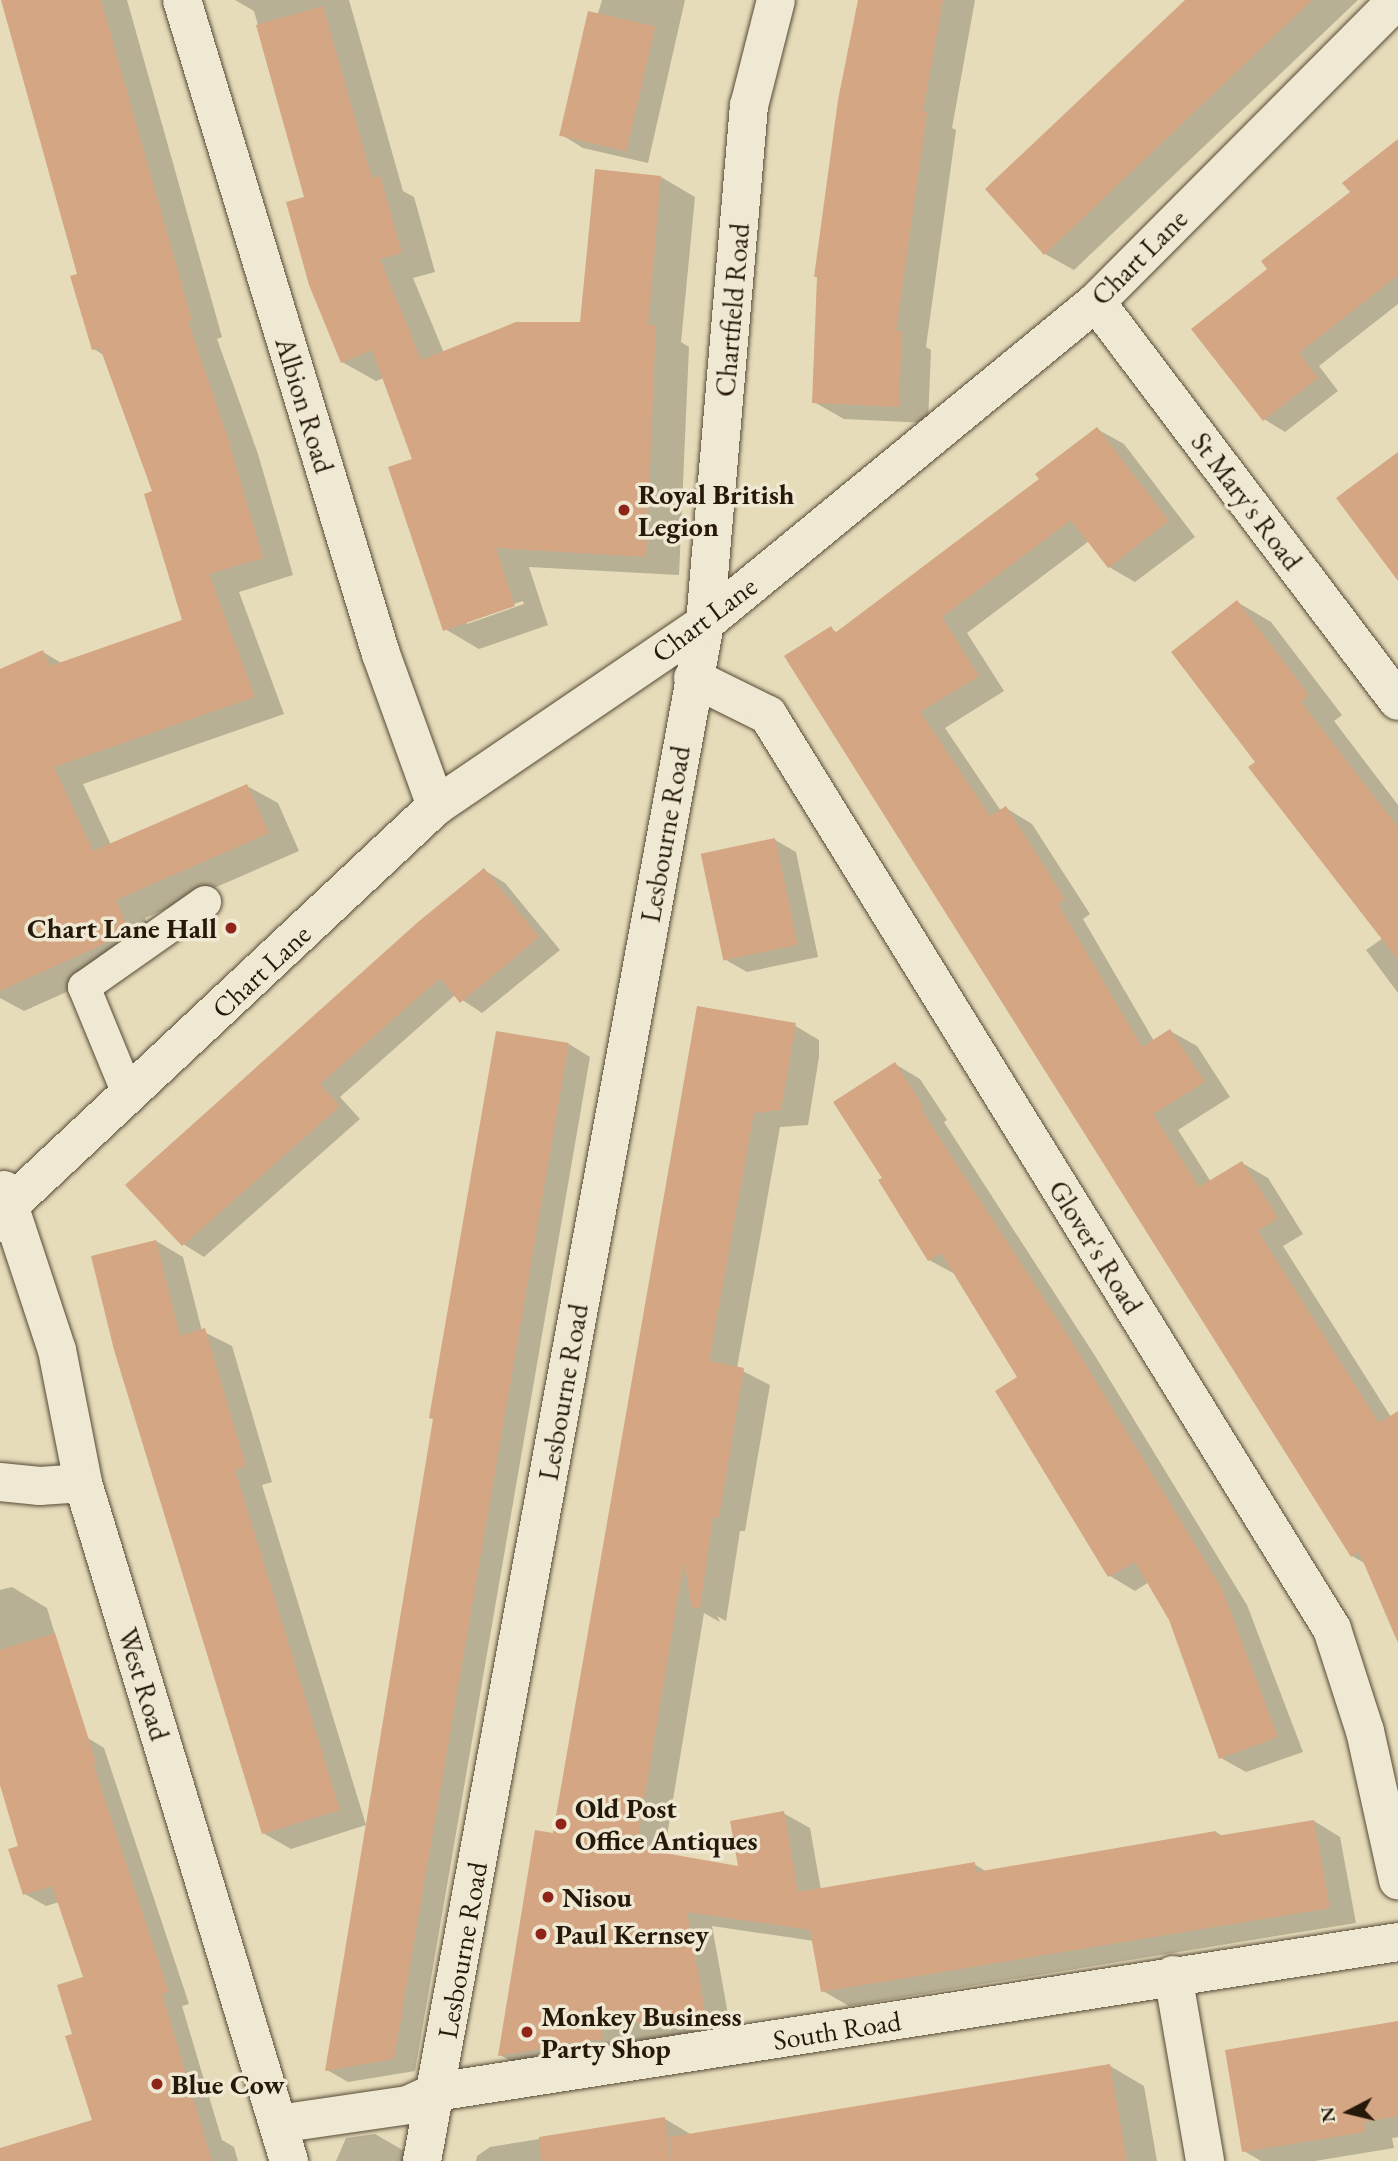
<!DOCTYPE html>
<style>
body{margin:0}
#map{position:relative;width:1398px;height:2161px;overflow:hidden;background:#e6dcba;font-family:"EB Garamond",serif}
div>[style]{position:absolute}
.shadow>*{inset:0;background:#0003}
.building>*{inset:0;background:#d4a683;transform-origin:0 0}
.roads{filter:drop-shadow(0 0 2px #574a36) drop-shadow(0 0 2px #574a36)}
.lane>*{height:32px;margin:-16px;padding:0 16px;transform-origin:16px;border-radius:16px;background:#efe8d2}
.street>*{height:38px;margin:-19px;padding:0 19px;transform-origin:19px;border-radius:19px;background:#efe8d2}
.secondary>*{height:38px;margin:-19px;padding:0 19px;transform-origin:19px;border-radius:19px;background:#efe8d2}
.dots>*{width:19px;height:19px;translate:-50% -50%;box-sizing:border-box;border:4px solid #efe8d2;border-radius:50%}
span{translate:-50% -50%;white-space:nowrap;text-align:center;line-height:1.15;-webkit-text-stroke:7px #efe8d2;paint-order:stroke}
.street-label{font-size:28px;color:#27190a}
.poi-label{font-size:28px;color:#27190a;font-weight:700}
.left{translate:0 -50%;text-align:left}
.right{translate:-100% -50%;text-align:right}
.north{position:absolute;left:1314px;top:2077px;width:70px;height:70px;-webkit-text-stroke:5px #efe8d2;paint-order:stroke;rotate:263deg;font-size:19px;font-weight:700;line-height:28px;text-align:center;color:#27190a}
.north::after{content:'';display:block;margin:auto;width:24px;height:32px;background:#27190a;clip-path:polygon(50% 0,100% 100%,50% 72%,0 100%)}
</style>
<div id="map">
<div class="shadow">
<i style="clip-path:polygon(3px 0,127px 0,222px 337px,217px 339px,258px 454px,293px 575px,239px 592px,284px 714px,83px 784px,111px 845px,247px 786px,278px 803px,299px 851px,145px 918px,160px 950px,24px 1011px,0 998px,0 671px,43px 652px,63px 664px,184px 621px,154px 492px,105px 356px,94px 349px,79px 275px)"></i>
<i style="clip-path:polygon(evenodd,235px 0,349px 0,403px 191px,414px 197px,435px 272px,413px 278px,444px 353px,581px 323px,661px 177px,695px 197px,681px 342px,689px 347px,679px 575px,529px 567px,548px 625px,479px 649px,445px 629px,414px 460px,384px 378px,376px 381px,342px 362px,307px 198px,254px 11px,235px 0,523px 601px,524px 604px,467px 624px,467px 620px,523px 601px)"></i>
<i style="clip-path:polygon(602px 0,685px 0,648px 163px,583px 148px,562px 135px)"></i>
<i style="clip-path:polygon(859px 0,975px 0,952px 128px,956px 130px,926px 347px,931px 350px,928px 423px,844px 419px,814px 402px)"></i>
<i style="clip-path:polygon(1188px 0,1358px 0,1074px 270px,1045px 254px)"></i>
<i style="clip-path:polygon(1398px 141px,1398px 304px,1319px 366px,1338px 391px,1285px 432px,1264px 419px,1270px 269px,1352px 192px)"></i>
<i style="clip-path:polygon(1097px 429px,1124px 444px,1195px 537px,1135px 582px,1109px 567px,1089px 541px,967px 633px,1004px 691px,945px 728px,1001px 811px,1006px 808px,1032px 824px,1090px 914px,1083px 919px,1154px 1041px,1170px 1031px,1197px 1046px,1230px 1097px,1178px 1130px,1211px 1182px,1242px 1163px,1268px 1178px,1303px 1234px,1283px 1246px,1391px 1417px,1398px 1413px,1398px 1641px,1366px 1564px,1352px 1556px,831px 629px,838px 633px,1041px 479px)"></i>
<i style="clip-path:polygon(1237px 602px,1271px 622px,1342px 715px,1334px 721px,1398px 805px,1398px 993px,1366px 950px,1383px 938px,1257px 762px)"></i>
<i style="clip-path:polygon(775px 840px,796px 852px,818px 957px,747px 972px,726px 960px)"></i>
<i style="clip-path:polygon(484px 870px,505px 883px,560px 950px,482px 1013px,455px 995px,340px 1097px,360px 1119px,204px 1257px,183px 1244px)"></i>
<i style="clip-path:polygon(699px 1008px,792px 1024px,819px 1040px,819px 1057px,808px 1125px,780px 1127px,737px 1368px,770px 1385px,745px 1531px,740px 1531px,726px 1621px,717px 1616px,720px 1622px,704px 1613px,664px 1854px,740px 1868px,783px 1813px,810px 1828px,821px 1890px,974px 1864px,987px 1872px,1216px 1832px,1224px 1837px,1314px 1821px,1340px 1837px,1356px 1923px,849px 2006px,823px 1991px,814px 1941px,712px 1926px,730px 2025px,628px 2044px,527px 2070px,500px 2055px,554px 1835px)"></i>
<i style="clip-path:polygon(569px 1044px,590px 1057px,415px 2071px,348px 2082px,327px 2070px)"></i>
<i style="clip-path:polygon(895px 1064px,920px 1079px,947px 1120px,944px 1122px,1097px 1359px,1247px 1605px,1303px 1752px,1246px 1772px,1221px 1758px,1171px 1619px,1149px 1582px,1135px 1591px,1110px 1576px,1020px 1377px,955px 1274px,929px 1260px,884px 1178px)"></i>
<i style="clip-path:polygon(156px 1241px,183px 1257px,202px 1331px,232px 1346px,272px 1482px,262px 1485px,366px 1825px,291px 1849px,263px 1833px)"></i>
<i style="clip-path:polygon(12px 1587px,47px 1608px,71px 1687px,0 1708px,0 1590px)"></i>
<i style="clip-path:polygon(83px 1735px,104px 1748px,189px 2004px,182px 2006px,222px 2140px,234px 2147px,238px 2161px,0 2161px,0 2150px,94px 2121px,74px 2035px,85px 1978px,59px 1902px,46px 1906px,25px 1894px,20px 1847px,0 1778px,0 1760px)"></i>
<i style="clip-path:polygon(1398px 2023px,1398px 2137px,1392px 2138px,1394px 2148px,1315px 2161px,1261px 2161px,1244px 2151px)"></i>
<i style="clip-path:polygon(1110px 2066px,1144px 2086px,1157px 2161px,476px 2161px,477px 2156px,490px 2147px,665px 2119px,692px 2135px)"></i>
<i style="clip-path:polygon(375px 2134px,406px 2152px,413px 2161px,336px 2161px,346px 2138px)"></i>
</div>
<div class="building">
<i style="clip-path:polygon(1px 0,101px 0,192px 320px,188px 321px,227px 435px,263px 558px,209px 574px,255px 697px,54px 767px,93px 851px,247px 784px,269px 833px,116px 900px,130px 932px,0 991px,0 669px,43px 650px,50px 666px,182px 620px,144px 494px,152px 491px,100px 348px,92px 350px,70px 276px,77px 274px)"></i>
<i style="clip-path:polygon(858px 0,943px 0,923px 111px,927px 112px,896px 331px,902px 331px,899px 407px,812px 403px,817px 277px,814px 277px,838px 100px)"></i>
<i style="clip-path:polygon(1185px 0,1312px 0,1044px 255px,985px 189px)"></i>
<i style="clip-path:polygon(323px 6px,372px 178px,380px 176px,402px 253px,380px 259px,421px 360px,516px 322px,580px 322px,595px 169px,661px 176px,648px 325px,656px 325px,646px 557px,496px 548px,515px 606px,443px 631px,388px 467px,412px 459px,372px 350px,341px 363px,309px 285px,286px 202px,304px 197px,256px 25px)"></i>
<i style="left:588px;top:11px;width:69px;height:128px;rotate:13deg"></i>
<i style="clip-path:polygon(1398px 139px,1398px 275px,1299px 353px,1318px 378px,1263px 421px,1191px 329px,1267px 269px,1261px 261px,1350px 192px,1342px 183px)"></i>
<i style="clip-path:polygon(1097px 427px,1169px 521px,1108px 568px,1071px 520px,942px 617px,979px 676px,920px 712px,990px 816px,1006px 806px,1065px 899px,1058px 904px,1142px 1047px,1170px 1029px,1205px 1082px,1153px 1114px,1199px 1187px,1242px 1161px,1278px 1218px,1258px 1231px,1379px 1423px,1398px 1411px,1398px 1643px,1359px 1552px,1351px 1557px,784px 656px,831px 626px,835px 633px,1039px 479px,1035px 474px)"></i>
<i style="clip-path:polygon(1398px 452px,1398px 581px,1336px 498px)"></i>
<i style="clip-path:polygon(1237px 600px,1309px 695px,1301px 702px,1398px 827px,1398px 960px,1248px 767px,1255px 762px,1171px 652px)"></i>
<i style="left:775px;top:838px;width:109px;height:76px;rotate:78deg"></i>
<i style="clip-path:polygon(484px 868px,539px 937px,460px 1003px,440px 978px,320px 1084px,340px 1106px,182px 1246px,125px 1185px,418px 922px)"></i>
<i style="clip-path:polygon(697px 1006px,796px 1023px,781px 1110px,754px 1113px,709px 1361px,744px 1368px,719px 1517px,713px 1517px,700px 1608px,692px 1608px,684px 1562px,636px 1848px,738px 1866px,730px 1821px,784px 1811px,798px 1892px,975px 1862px,976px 1872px,1216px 1831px,1217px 1836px,1314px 1820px,1330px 1908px,821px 1992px,810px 1930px,687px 1912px,705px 2011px,602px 2029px,603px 2039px,498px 2056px,535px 1830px,553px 1833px)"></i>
<i style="clip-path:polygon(496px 1031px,569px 1043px,394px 2059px,325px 2071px,433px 1419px,429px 1418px)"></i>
<i style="clip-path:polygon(895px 1062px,923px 1106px,920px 1108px,1072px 1342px,1222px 1589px,1278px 1737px,1219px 1759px,1169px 1620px,1135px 1562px,1108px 1577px,995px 1391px,1017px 1377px,941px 1253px,928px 1261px,878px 1180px,882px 1178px,833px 1102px)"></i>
<i style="clip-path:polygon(156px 1240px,180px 1336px,205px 1328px,246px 1466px,235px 1470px,340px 1810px,262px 1834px,114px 1350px,91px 1256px)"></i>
<i style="clip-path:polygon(55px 1633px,96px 1762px,93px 1763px,169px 1992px,162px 1994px,212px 2161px,0 2161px,0 2148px,92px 2120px,65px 2036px,72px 2034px,57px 1985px,83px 1977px,52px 1886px,23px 1895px,8px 1849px,18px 1846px,0 1785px,0 1650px)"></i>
<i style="clip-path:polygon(1398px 2021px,1398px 2116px,1364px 2122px,1365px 2132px,1242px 2152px,1225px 2050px)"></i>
<i style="clip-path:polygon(1110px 2064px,1127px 2161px,672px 2161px,670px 2137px)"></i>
<i style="clip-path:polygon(665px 2117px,671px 2161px,541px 2161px,539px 2137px)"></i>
</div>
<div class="roads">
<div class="lane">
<i style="left:129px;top:1096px;width:118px;rotate:-112.4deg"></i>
<i style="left:84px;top:987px;width:148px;rotate:-35.1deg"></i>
</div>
<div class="street">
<i style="left:182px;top:0;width:684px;rotate:73.08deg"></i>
<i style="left:381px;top:654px;width:162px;rotate:70.1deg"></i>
<i style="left:1096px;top:302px;width:500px;rotate:52.88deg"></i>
<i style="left:693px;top:678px;width:84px;rotate:26.3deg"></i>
<i style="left:768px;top:715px;width:1074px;rotate:58.32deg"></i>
<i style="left:1332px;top:1629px;width:107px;rotate:72.1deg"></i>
<i style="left:1365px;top:1731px;width:153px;rotate:77.5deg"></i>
<i style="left:1173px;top:1975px;width:189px;rotate:80.2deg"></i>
<i style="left:278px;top:2124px;width:131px;rotate:-8.3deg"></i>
<i style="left:408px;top:2105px;width:31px;rotate:-25deg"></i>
<i style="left:436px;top:2092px;width:974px;rotate:-8.86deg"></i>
<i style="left:422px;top:2161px;width:1564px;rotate:-79.57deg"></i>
<i style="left:705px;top:623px;width:519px;rotate:-85.14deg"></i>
<i style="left:749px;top:106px;width:109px;rotate:-75.7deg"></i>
</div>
<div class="secondary">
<i style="left:4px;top:1190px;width:169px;rotate:71.7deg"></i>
<i style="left:57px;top:1350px;width:136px;rotate:78.9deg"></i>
<i style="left:83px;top:1483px;width:709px;rotate:73.1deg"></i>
<i style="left:0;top:1223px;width:21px;rotate:-61deg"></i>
<i style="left:10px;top:1205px;width:584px;rotate:-43.13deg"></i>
<i style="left:436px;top:806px;width:325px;rotate:-34.2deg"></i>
<i style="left:705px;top:623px;width:506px;rotate:-39.39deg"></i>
<i style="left:1096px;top:302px;width:426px;rotate:-45.1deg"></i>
<i style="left:0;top:1482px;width:40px;rotate:5.7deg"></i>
<i style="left:40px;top:1486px;width:43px;rotate:-4deg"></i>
</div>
</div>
<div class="dots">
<i style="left:624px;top:510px;background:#8f2418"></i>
<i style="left:231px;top:928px;background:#8f2418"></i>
<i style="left:561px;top:1824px;background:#8f2418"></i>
<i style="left:548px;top:1897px;background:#8f2418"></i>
<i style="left:541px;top:1934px;background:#8f2418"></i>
<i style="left:527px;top:2032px;background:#8f2418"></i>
<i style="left:157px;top:2084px;background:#8f2418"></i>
</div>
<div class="street-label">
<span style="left:1139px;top:257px;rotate:-45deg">Chart Lane</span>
<span style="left:732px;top:310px;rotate:-85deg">Chartfield Road</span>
<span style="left:305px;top:405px;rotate:73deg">Albion Road</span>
<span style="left:1247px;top:501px;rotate:53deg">St Mary's Road</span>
<span style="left:704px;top:619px;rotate:-37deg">Chart Lane</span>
<span style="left:665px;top:834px;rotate:-80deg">Lesbourne Road</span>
<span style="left:261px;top:971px;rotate:-43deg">Chart Lane</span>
<span style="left:1096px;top:1247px;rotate:58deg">Glover's Road</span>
<span style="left:563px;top:1392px;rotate:-80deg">Lesbourne Road</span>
<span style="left:144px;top:1684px;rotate:73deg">West Road</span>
<span style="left:462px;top:1950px;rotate:-80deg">Lesbourne Road</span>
<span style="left:837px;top:2030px;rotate:-9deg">South Road</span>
</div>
<div class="poi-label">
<span class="left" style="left:638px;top:510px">Royal British<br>Legion</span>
<span class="right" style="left:217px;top:928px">Chart Lane Hall</span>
<span class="left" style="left:575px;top:1824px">Old Post<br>Office Antiques</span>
<span class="left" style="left:562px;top:1897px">Nisou</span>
<span class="left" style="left:555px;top:1934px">Paul Kernsey</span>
<span class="left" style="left:541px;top:2032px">Monkey Business<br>Party Shop</span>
<span class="left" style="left:171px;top:2084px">Blue Cow</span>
</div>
<div class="north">N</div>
</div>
